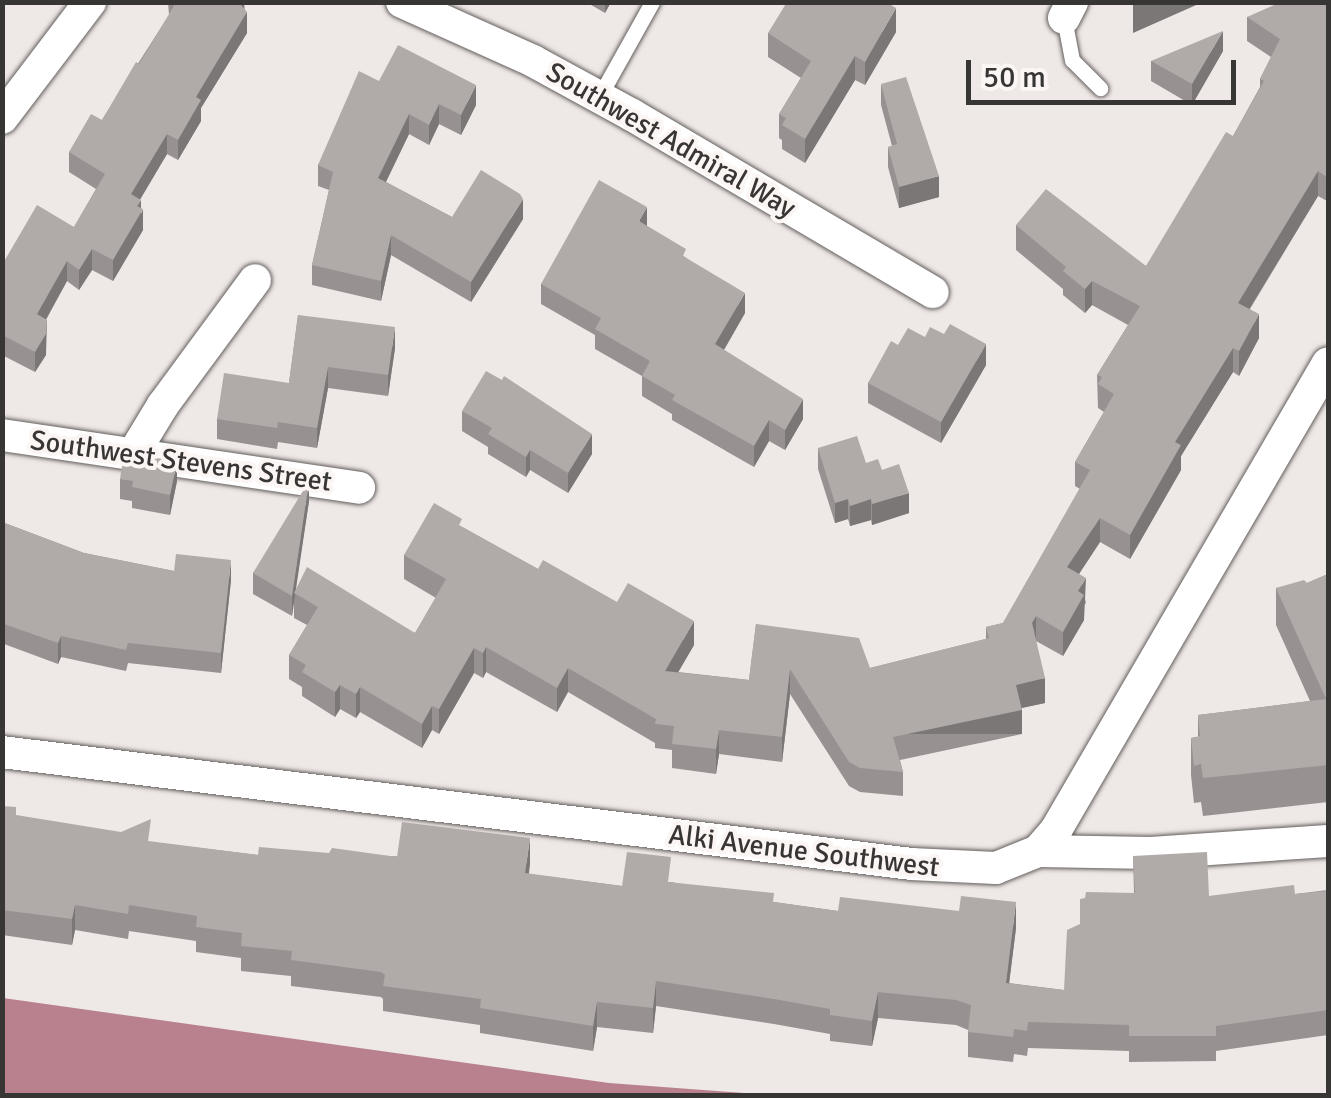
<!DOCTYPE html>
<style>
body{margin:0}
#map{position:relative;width:1331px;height:1098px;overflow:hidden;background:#eee8e6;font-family:Signika,sans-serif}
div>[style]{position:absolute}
.water>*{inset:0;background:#b9818e}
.roads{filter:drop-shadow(0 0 2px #635e5c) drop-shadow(0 0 2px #635e5c)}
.lane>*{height:15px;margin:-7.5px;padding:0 7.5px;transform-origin:7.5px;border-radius:7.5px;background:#fff}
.street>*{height:32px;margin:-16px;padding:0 16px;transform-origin:16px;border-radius:16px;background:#fff}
.wall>*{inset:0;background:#979291}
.shaded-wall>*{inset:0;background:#7b7776;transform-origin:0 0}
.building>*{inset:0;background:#b0aaa9}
span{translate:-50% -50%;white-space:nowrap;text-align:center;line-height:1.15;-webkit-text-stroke:8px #fbf5f3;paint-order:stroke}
.street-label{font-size:28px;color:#383635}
.frame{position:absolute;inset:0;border:5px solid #383635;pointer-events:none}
.scale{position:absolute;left:966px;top:60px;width:270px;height:45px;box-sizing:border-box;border:5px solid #383635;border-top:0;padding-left:12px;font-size:30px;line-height:35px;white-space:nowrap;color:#383635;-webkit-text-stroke:8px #fbf5f3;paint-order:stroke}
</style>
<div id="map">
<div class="water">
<i style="clip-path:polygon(3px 998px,609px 1083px,772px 1095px,3px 1095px)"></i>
</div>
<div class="roads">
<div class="lane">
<i style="left:1064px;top:18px;width:43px;rotate:79.2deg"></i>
<i style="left:1072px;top:60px;width:40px;rotate:45deg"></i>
<i style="left:599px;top:97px;width:109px;rotate:-60.8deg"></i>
</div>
<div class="street">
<i style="left:402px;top:2px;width:144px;rotate:24.2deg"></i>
<i style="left:533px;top:61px;width:113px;rotate:28.6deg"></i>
<i style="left:632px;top:115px;width:349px;rotate:30.5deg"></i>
<i style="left:1064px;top:18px;width:18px;rotate:-63deg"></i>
<i style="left:2px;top:118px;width:146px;rotate:-52.8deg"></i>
<i style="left:2px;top:435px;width:361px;rotate:8.4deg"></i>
<i style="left:135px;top:451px;width:54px;rotate:-58.7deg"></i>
<i style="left:163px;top:405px;width:155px;rotate:-53.6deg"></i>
<i style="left:2px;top:752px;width:916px;rotate:7.02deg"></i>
<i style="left:911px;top:864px;width:85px;rotate:2.7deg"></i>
<i style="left:996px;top:868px;width:45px;rotate:-22deg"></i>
<i style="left:1038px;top:851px;width:28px;rotate:-49deg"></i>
<i style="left:1056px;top:830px;width:540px;rotate:-59.78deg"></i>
<i style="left:1038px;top:851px;width:113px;rotate:1deg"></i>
<i style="left:1151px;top:853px;width:177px;rotate:-3.9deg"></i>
</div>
</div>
<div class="wall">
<i style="clip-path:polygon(168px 2px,244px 2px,247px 33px,201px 108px,201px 121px,178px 160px,167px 154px,140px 199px,143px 230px,113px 281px,92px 270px,79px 290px,67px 281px,46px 320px,46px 355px,35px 372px,2px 355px,2px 265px,74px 227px,96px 189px,69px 172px,69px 152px,102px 120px,169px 15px)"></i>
<i style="clip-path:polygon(586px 2px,611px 2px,605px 13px)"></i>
<i style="clip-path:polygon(1328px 4px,1328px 199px,1327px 201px,1318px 196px,1250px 309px,1259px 338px,1239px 376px,1233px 372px,1181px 456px,1181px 470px,1130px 559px,1100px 542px,1079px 574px,1086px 603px,1084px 605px,1084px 620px,1063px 656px,1036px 641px,1045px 703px,1022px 708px,1022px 734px,900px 760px,903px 772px,903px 796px,860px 792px,849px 786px,790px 694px,782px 762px,719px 754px,716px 774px,672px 768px,672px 750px,655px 748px,655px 743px,568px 692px,557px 712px,486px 672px,483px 678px,474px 673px,439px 734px,432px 730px,422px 748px,360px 712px,356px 718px,340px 709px,335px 717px,302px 696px,302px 687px,289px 679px,289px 655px,307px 625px,294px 618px,294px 599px,292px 616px,253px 594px,253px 573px,309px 501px,295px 590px,415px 633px,436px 598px,404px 579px,404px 555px,462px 527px,538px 569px,694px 645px,678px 672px,749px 680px,756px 624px,870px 668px,986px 639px,986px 627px,1003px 623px,1080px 489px,1075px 486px,1075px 462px,1104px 412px,1098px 408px,1097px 375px,1128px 325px,1092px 305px,1085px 313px,1063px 295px,1063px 289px,1016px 250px,1016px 225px,1146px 266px,1233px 136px,1260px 87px,1260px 79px,1271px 57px,1247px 41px,1247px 17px)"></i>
<i style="clip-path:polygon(896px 32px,865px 85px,855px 80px,805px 163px,782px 149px,782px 140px,779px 138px,779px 114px,801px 78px,768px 57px,768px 33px)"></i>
<i style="clip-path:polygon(1223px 51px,1192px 105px,1151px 81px,1151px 61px)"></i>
<i style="clip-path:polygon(379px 81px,476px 105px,461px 135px,439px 124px,429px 145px,409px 134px,386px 182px,452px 217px,523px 219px,471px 302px,391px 255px,381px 301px,312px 285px,312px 265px,329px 190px,318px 186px,318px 165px)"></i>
<i style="clip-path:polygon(881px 84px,939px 197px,899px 208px,888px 167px,888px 147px,892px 146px,881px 105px)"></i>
<i style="clip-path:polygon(647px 226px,686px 258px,745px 313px,724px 350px,803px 419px,785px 450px,769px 441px,754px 467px,672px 420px,672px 414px,642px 396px,642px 376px,595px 349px,595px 335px,541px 304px,541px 284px)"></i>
<i style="clip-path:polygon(298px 315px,395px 348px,388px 396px,328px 388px,317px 448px,278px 442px,277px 449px,217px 439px,217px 419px,289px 383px)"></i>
<i style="clip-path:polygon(925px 337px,986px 365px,941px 443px,868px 403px,868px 383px,898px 345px)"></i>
<i style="clip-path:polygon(462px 411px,592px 454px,568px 493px,530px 470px,526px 477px,488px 454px,488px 447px,462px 431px)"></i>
<i style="clip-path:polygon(818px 448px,866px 463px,882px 470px,909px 513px,872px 525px,871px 520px,850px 526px,848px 519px,835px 523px,818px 469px)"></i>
<i style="clip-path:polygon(120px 479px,177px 481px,170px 515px,132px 508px,132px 501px,120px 499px)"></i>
<i style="clip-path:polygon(2px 522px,84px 553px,174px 571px,231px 580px,221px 673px,128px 663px,126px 671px,61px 657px,58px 664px,4px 644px)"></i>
<i style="clip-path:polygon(1328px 574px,1328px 802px,1203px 816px,1201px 802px,1194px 803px,1191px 775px,1191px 738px,1198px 737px,1198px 715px,1310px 701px,1276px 625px,1276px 588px,1307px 583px)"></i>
<i style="clip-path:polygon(2px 806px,16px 816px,151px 842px,258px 855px,329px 853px,530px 863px,529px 874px,622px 886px,671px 882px,774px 902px,838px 911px,1016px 928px,1009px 983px,1064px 990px,1134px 893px,1133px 856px,1209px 896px,1295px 894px,1328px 890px,1328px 1035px,1216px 1051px,1216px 1061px,1129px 1062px,1129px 1051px,1028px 1048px,1027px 1056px,1014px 1054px,1013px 1062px,968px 1057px,968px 1030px,956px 1025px,878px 1018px,872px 1046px,830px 1041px,830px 1034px,774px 1024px,656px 1006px,653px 1033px,597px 1027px,593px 1051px,480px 1033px,480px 1025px,383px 1011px,383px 999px,381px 997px,291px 986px,291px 976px,241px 971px,241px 958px,196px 952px,196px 941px,129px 931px,128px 939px,75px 930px,72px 945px,2px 935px)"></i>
</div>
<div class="shaded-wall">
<i style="clip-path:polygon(241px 2px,244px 2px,244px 16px,247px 12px,247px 33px,201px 108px,201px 121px,178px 160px,178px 140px,196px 97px)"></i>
<i style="clip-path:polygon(605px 2px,611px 2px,605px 13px)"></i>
<i style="clip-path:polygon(1137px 2px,1203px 2px,1133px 33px,1133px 4px)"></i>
<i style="clip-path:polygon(896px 8px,896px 32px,865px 85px,865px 62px)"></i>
<i style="clip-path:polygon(1223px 31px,1223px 51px,1192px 105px,1192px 84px)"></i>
<i style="clip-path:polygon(855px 56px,855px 80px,805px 163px,805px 139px)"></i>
<i style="clip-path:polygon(476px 85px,476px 105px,461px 135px,461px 115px)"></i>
<i style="clip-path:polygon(439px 104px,439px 124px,429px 145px,429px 125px)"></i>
<i style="clip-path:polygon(409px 114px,409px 134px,378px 198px,378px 178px)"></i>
<i style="clip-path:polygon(167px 134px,167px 154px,131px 215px,131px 194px)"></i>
<i style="clip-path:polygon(1318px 171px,1318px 196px,1238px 327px,1238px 303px)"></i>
<i style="clip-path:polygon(1328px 174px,1328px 199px,1327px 201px,1327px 177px)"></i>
<i style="clip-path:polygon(939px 176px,939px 197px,899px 208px,899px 187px)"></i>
<i style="clip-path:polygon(523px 199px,523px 219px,471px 302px,471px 282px)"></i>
<i style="clip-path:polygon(141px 200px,141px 214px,143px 209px,143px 230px,113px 281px,113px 260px)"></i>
<i style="clip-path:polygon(647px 207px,647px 228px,639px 221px)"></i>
<i style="clip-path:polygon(391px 235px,391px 255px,381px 301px,381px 281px)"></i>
<i style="clip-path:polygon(92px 249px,92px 270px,79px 290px,79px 270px)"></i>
<i style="clip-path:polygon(67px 261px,67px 281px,37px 335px,37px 314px)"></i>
<i style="clip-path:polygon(1092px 281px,1092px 305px,1085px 313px,1085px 289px)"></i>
<i style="clip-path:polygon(745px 293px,745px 313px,715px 365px,715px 344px)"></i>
<i style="clip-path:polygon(1259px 314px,1259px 338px,1239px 376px,1239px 351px)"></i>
<i style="clip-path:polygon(47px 320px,46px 355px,35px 372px,35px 352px)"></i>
<i style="clip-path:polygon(395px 327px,395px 348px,388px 396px,388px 375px)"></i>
<i style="clip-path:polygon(986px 344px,986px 365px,941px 443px,941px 422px)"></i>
<i style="clip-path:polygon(1233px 348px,1233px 372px,1181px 456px,1181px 470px,1130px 559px,1130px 535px,1175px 442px)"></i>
<i style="clip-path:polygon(328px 367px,328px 388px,317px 448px,317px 428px)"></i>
<i style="clip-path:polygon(803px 399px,803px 419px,785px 450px,785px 430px)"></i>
<i style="clip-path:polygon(769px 420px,769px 441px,754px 467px,754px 446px)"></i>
<i style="clip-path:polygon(592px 434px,592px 454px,568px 493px,568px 473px)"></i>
<i style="clip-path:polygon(530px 450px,530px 470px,526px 477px,526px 457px)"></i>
<i style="clip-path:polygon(177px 461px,177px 481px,170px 515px,170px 495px)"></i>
<i style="clip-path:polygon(309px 481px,309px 501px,292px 616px,292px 596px)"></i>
<i style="clip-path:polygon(909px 493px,909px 513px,872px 525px,872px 504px)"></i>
<i style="clip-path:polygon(848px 499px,848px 519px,835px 523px,835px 503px)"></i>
<i style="clip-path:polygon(871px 499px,871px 520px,850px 526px,850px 506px)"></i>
<i style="clip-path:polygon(1100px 518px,1100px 542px,1067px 592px,1067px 567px)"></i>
<i style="clip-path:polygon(231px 560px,231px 580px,221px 673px,221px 653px)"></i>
<i style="clip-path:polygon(1086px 578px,1084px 620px,1063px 656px,1063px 632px,1078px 591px)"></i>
<i style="clip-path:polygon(1036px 616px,1036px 641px,1032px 623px)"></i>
<i style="clip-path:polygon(694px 621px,694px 645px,665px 695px,665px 671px)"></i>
<i style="clip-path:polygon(61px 636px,61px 657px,58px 664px,58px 643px)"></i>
<i style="clip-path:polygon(486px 647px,486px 672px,483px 678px,483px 653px)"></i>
<i style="clip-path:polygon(474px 648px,474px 673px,439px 734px,439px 709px)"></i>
<i style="clip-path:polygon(568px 668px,568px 692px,557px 712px,557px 688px)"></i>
<i style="clip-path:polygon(790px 669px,790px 694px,782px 762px,782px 737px)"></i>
<i style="clip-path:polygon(1045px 678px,1045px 703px,1016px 709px,1016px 685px)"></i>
<i style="clip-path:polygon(340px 685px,340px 709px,335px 717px,335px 692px)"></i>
<i style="clip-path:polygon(360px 687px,360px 712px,356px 718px,356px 694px)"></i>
<i style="clip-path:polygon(432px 706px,432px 730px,422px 748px,422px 724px)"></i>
<i style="left:1022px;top:710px;width:24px;height:132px;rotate:90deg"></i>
<i style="clip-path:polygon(719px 730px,719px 754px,716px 774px,716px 749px)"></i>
<i style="clip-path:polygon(530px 838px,530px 863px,525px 899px,525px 873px)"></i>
<i style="clip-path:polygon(1016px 902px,1016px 928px,1006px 1008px,1006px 983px)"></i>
<i style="clip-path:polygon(75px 905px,75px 930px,72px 945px,72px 919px)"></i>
<i style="clip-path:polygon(656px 981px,656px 1006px,653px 1033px,653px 1008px)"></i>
<i style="clip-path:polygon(878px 992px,878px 1018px,872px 1046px,872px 1021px)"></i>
<i style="clip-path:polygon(597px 1002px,597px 1027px,593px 1051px,593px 1026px)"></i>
</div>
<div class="building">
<i style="clip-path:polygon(169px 2px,241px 2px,240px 4px,247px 12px,196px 97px,201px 100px,178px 140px,167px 134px,131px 194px,141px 200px,137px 206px,143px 209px,113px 260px,92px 249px,79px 270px,67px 261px,37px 314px,47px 320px,46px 334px,35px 352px,2px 335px,2px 265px,37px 205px,74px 227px,105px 174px,69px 152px,91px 114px,102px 120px,136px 62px,139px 64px,174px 6px)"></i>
<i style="clip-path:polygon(787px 2px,886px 2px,896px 8px,865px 62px,855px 56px,805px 139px,782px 125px,786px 118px,779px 114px,811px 61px,768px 33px)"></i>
<i style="clip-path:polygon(1281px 2px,1328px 4px,1328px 174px,1327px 177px,1318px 171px,1238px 303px,1259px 314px,1239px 351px,1233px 348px,1175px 442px,1181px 445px,1130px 535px,1100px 518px,1067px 567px,1086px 578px,1078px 591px,1084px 595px,1063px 632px,1036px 616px,1032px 623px,1045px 678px,1016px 685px,1022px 710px,893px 737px,903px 772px,860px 768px,849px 762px,790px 669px,782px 737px,719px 730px,716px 749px,672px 744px,674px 726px,655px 724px,656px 719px,568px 668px,557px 688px,486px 647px,483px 653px,474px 648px,439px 709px,432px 706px,422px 724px,360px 687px,356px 694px,340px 685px,335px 692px,302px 672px,306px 665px,289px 655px,318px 607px,294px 593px,307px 567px,415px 633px,446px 579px,404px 555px,434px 503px,462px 519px,459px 525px,538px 569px,543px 560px,617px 602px,628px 583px,694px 621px,665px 671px,749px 680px,756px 624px,859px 638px,870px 668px,989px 638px,986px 627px,1003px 623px,1090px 470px,1075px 462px,1114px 394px,1098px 384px,1102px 377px,1097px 375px,1140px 306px,1092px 281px,1085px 289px,1063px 271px,1066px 267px,1016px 225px,1046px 189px,1146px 266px,1226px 132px,1233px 136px,1264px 81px,1260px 79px,1280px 39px,1247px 17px)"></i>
<i style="clip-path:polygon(1223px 31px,1192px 84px,1151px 61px)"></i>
<i style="clip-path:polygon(398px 45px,476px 85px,461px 115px,439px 104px,429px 125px,409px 114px,378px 178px,452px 217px,481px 170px,520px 194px,523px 199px,471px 282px,391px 235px,381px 281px,312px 265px,333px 172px,318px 165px,359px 71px,379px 81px)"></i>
<i style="clip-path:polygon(906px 77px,939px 176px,899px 187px,888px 147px,897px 144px,881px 84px)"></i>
<i style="clip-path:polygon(599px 180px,647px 207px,639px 221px,686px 249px,683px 256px,745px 293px,715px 344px,803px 399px,785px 430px,769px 420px,754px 446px,672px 400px,675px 395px,642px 376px,650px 361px,595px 329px,601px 318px,541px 284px)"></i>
<i style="clip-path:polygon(298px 315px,395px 327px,388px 375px,328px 367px,317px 428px,278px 422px,277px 428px,217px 419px,224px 373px,289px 383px)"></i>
<i style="clip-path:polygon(950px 324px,986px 344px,941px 422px,868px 383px,891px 341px,898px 345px,908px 328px,925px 337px,930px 327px,944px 334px)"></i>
<i style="clip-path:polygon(486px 371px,502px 380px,504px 376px,592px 434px,568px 473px,530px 450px,526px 457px,488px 434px,492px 428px,462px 411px)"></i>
<i style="clip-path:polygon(857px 436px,866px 463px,878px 459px,882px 470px,899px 464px,909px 493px,872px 504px,871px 499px,850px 506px,848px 499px,835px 503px,818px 448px)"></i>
<i style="clip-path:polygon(124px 453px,177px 461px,170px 495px,132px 487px,133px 481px,120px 479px)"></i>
<i style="clip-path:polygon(309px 481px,292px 596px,253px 573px)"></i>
<i style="clip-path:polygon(2px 522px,84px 553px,174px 571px,176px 554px,231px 560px,221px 653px,128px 643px,126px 650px,61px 636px,58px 643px,4px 624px,2px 636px)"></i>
<i style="clip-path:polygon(1328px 574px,1328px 765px,1203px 778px,1201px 764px,1194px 766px,1191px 738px,1200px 736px,1198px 715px,1326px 699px,1276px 588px,1304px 580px,1307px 583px)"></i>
<i style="clip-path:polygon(2px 806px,16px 807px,16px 815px,121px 832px,151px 819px,148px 841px,258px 855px,259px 847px,329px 853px,332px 848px,397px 857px,402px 822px,530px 838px,525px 873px,622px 886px,627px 852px,671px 857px,668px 882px,774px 893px,773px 902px,838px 911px,840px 897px,959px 911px,961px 896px,1016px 902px,1006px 983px,1064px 990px,1067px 930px,1080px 924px,1080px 899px,1085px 898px,1086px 892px,1135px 893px,1133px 856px,1207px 852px,1209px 896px,1294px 885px,1295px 894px,1328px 891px,1328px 1010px,1216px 1026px,1216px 1036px,1129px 1036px,1129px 1025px,1028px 1022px,1027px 1031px,1014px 1029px,1013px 1037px,968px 1032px,971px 1005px,956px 1000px,878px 992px,872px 1021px,830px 1015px,830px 1009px,774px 999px,656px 981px,653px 1008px,597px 1002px,593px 1026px,480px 1008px,481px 999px,383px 986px,385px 975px,381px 972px,291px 960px,292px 951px,241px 946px,242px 933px,196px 927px,197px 916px,129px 905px,128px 914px,75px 905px,72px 919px,2px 910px)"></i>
</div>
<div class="street-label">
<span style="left:671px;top:140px;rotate:30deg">Southwest Admiral Way</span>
<span style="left:181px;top:461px;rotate:8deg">Southwest Stevens Street</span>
<span style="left:804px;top:851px;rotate:7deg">Alki Avenue Southwest</span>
</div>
<div class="frame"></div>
<div class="scale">50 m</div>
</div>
